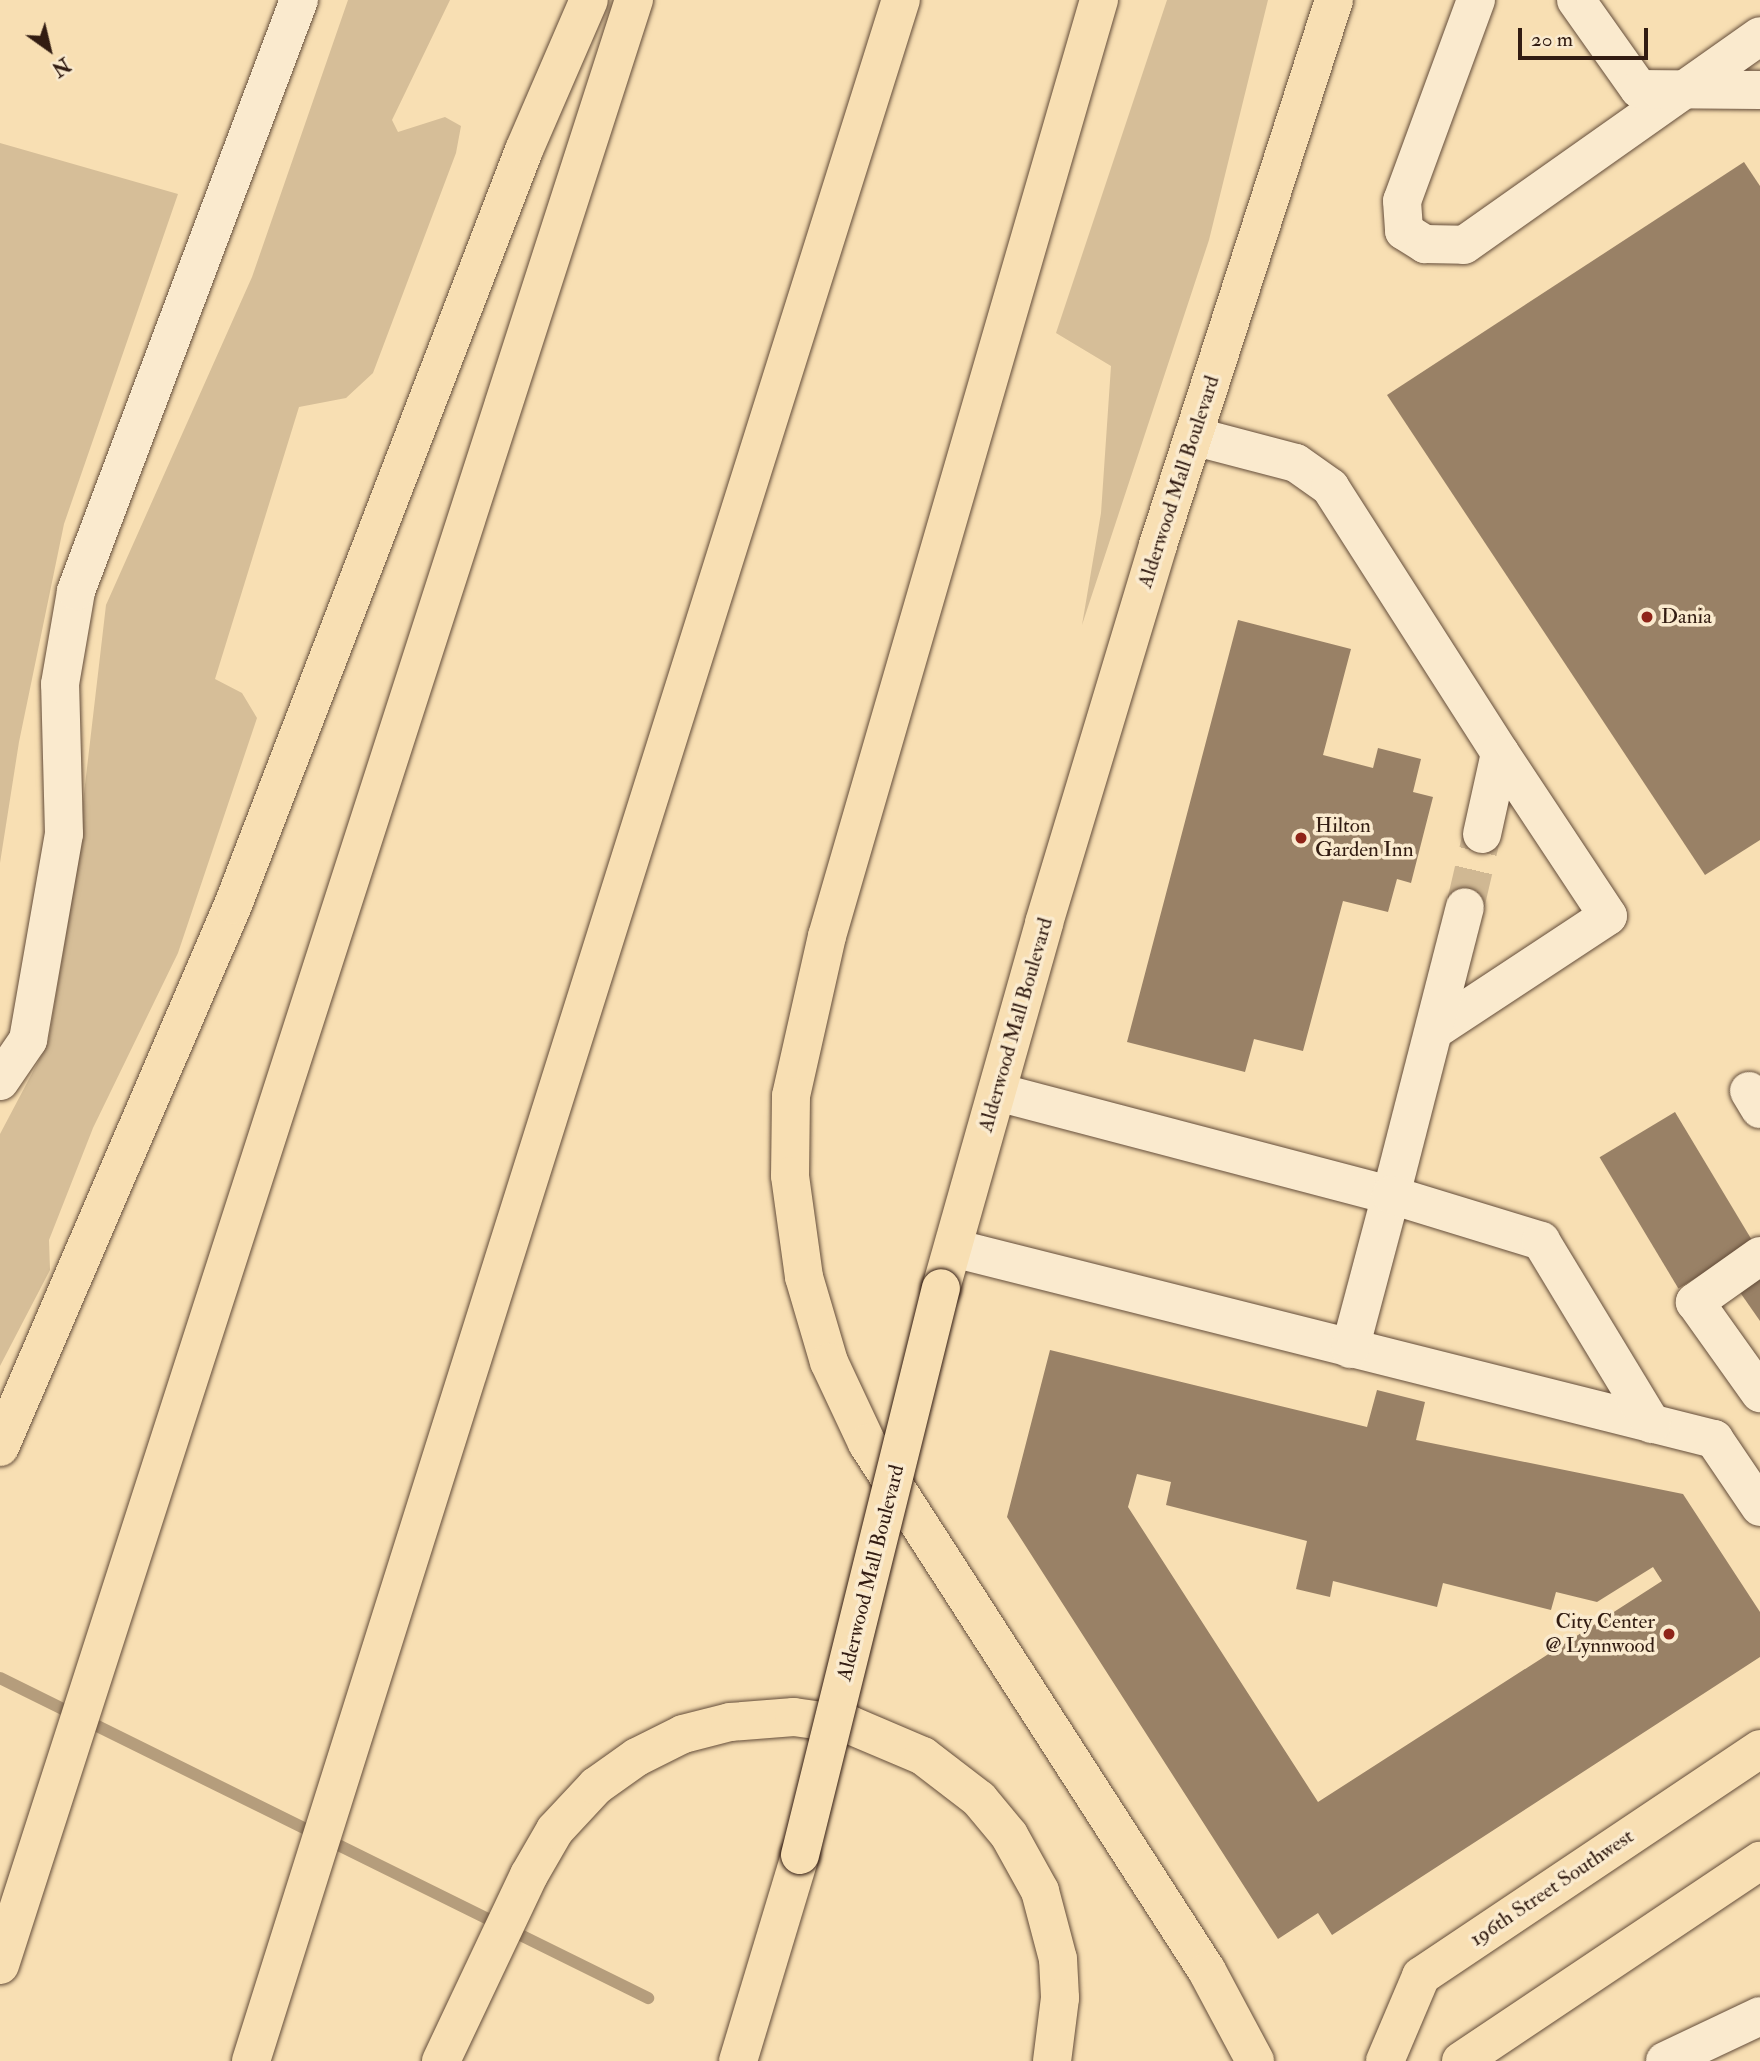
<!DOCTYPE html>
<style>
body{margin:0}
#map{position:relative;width:1760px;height:2061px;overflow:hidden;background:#f8dfb3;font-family:"IM FELL Double Pica",serif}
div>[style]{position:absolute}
.green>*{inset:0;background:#d6be98}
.stream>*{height:12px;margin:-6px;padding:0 6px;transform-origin:6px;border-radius:6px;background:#b59d7c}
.building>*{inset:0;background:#998166;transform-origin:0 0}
.minor-tunnel>*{height:38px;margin-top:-19px;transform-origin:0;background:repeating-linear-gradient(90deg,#d0b893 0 38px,transparent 0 57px)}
.roads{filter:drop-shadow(0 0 2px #644d3a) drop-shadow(0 0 2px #644d3a)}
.minor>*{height:38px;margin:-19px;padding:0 19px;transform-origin:19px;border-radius:19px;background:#faeace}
.major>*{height:38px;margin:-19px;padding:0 19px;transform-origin:19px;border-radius:19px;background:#f8dfb3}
.highway>*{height:38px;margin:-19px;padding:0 19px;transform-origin:19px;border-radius:19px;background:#f8dfb3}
.bridges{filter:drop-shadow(0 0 2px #321c12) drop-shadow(0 0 2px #321c12)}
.major-bridge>*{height:38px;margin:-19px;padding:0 19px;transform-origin:19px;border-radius:19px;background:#f8dfb3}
.dots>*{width:19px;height:19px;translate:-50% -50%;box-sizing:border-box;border:4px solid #faeace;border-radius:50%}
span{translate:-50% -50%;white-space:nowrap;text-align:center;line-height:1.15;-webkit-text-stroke:7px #faeace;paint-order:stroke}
.street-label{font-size:21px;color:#321c12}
.poi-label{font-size:21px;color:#321c12}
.left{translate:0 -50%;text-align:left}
.right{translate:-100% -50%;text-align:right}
.north{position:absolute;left:14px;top:14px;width:70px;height:70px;-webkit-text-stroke:5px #faeace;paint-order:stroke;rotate:146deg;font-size:19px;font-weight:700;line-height:28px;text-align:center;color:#321c12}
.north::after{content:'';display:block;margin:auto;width:24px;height:32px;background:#321c12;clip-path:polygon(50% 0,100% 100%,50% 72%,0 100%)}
.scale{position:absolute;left:1518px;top:28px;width:130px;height:32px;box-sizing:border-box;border:4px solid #321c12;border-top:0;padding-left:9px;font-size:21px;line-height:24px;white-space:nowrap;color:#321c12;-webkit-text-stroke:5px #faeace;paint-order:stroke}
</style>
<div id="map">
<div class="green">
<i style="clip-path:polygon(348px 0,450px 0,392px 120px,398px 132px,445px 117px,461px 126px,456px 153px,373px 373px,346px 398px,299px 407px,215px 679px,242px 693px,257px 718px,178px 953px,93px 1128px,49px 1240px,50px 1270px,0 1366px,0 1134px,48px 1043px,71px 905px,106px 605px,252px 277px)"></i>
<i style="clip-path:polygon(1167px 0,1268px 0,1209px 240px,1082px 625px,1101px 513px,1111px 366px,1056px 333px)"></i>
<i style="clip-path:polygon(0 143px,178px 194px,64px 524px,19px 742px,0 863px)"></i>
</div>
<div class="stream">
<i style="left:0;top:1678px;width:723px;rotate:26.28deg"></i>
</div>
<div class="building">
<i style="clip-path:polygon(1744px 162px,1760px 186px,1760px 840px,1705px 875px,1387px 395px)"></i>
<i style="clip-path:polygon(1238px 620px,1351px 649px,1323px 755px,1373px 768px,1378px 748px,1421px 759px,1413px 792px,1433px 797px,1411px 883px,1397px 879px,1388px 912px,1343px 901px,1303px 1051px,1254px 1039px,1245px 1072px,1127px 1042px)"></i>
<i style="left:1675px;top:1112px;width:153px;height:88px;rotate:59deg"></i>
<i style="clip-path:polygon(1760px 1258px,1760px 1321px,1730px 1278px)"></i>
<i style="clip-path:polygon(evenodd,1050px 1350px,1367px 1427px,1377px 1390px,1425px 1402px,1416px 1440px,1683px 1494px,1760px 1612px,1760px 1657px,1332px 1935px,1318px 1913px,1278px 1939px,1007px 1517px,1050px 1350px,1137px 1474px,1171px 1482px,1166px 1505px,1307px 1541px,1296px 1589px,1330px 1597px,1333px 1581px,1437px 1607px,1443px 1583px,1551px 1610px,1556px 1592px,1597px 1602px,1653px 1567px,1662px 1581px,1318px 1802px,1128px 1507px,1137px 1474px)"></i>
</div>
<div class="minor-tunnel">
<i style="left:1465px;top:907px;width:75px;rotate:-76.9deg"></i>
</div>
<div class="roads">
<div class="minor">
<i style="left:1476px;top:0;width:214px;rotate:110.2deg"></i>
<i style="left:1402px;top:201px;width:30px;rotate:86deg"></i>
<i style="left:1404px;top:231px;width:25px;rotate:32deg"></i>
<i style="left:1425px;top:244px;width:39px;rotate:1deg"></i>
<i style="left:1464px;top:245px;width:362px;rotate:-35.2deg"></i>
<i style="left:1576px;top:0;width:109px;rotate:54.7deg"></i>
<i style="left:1639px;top:89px;width:121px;rotate:0.5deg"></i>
<i style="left:1193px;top:436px;width:106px;rotate:14.7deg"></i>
<i style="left:1296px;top:463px;width:42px;rotate:35.2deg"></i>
<i style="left:1330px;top:487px;width:316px;rotate:57.4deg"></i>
<i style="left:1500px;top:753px;width:83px;rotate:102.5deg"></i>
<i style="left:1435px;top:1030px;width:207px;rotate:-33.4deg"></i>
<i style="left:1608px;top:916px;width:196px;rotate:-123.5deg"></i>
<i style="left:0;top:1081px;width:50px;rotate:-55.7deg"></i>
<i style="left:28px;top:1040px;width:209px;rotate:-80.1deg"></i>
<i style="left:64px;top:834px;width:150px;rotate:-91.5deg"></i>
<i style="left:60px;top:684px;width:94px;rotate:-80.2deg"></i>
<i style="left:76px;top:591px;width:632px;rotate:-69.33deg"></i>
<i style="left:1749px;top:1091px;width:21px;rotate:59deg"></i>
<i style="left:997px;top:1092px;width:407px;rotate:14.7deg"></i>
<i style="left:1391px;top:1195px;width:297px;rotate:-75.6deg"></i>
<i style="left:953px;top:1248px;width:785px;rotate:14.09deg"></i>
<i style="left:1714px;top:1439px;width:82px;rotate:55.9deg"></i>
<i style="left:1760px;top:1256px;width:80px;rotate:144.7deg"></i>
<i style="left:1695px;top:1302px;width:112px;rotate:54.5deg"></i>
<i style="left:1350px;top:1349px;width:159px;rotate:-75.1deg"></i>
<i style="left:1391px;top:1195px;width:157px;rotate:17deg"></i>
<i style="left:1541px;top:1241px;width:214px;rotate:58.8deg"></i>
<i style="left:1665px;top:2061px;width:105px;rotate:-25.3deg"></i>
</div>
<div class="major">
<i style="left:941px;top:1288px;width:379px;rotate:-74.2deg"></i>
<i style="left:1044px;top:923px;width:395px;rotate:-73.2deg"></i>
<i style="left:1158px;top:545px;width:573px;rotate:-72.1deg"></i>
<i style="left:738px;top:2061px;width:215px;rotate:-73.2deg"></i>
<i style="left:1385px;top:2061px;width:92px;rotate:-67deg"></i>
<i style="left:1421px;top:1976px;width:408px;rotate:-33.8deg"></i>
<i style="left:1461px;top:2061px;width:360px;rotate:-33.8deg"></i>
</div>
<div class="highway">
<i style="left:1099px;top:0;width:975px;rotate:106.2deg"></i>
<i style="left:827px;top:936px;width:164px;rotate:102.7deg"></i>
<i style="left:791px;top:1096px;width:80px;rotate:90.7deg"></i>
<i style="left:790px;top:1176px;width:102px;rotate:82.1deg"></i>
<i style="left:804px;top:1277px;width:89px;rotate:73.6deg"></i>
<i style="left:829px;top:1362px;width:89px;rotate:64.9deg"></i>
<i style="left:867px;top:1443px;width:628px;rotate:57.22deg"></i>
<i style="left:1207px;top:1971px;width:102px;rotate:61.9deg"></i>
<i style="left:0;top:1447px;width:590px;rotate:-66.74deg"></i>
<i style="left:233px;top:905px;width:809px;rotate:-68.92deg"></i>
<i style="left:524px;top:150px;width:163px;rotate:-66.6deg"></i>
<i style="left:0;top:1965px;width:2065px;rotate:-72.12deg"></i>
<i style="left:251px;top:2061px;width:2161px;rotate:-72.5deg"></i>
<i style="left:441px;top:2061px;width:206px;rotate:-64.7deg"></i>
<i style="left:529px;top:1875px;width:52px;rotate:-60deg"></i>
<i style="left:555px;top:1830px;width:60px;rotate:-47deg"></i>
<i style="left:596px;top:1786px;width:50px;rotate:-35.3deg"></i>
<i style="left:637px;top:1757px;width:51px;rotate:-26.6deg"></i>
<i style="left:683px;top:1734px;width:49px;rotate:-14.3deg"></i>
<i style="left:730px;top:1722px;width:64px;rotate:-4.5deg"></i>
<i style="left:794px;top:1717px;width:57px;rotate:8.1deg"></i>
<i style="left:850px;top:1725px;width:79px;rotate:23deg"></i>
<i style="left:923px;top:1756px;width:71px;rotate:37.5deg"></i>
<i style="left:979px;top:1799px;width:47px;rotate:50.2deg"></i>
<i style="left:1009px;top:1835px;width:64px;rotate:61deg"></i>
<i style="left:1040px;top:1891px;width:70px;rotate:75.2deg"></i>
<i style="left:1058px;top:1959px;width:39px;rotate:87deg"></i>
<i style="left:1060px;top:1998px;width:64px;rotate:97.2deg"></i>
</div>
</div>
<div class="bridges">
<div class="major-bridge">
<i style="left:800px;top:1855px;width:584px;rotate:-76.04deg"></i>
</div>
</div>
<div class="dots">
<i style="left:1647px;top:617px;background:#8f2418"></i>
<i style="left:1301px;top:838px;background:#8f2418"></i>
<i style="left:1669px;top:1634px;background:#8f2418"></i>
</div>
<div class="street-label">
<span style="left:1179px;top:482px;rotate:-72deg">Alderwood Mall Boulevard</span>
<span style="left:1016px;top:1025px;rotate:-74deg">Alderwood Mall Boulevard</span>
<span style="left:871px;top:1573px;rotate:-76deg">Alderwood Mall Boulevard</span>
<span style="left:1552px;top:1888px;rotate:-34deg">196th Street Southwest</span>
</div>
<div class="poi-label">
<span class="left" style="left:1661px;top:617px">Dania</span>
<span class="left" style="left:1315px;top:838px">Hilton<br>Garden Inn</span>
<span class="right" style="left:1655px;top:1634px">City Center<br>@ Lynnwood</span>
</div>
<div class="north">N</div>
<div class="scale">20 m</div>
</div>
